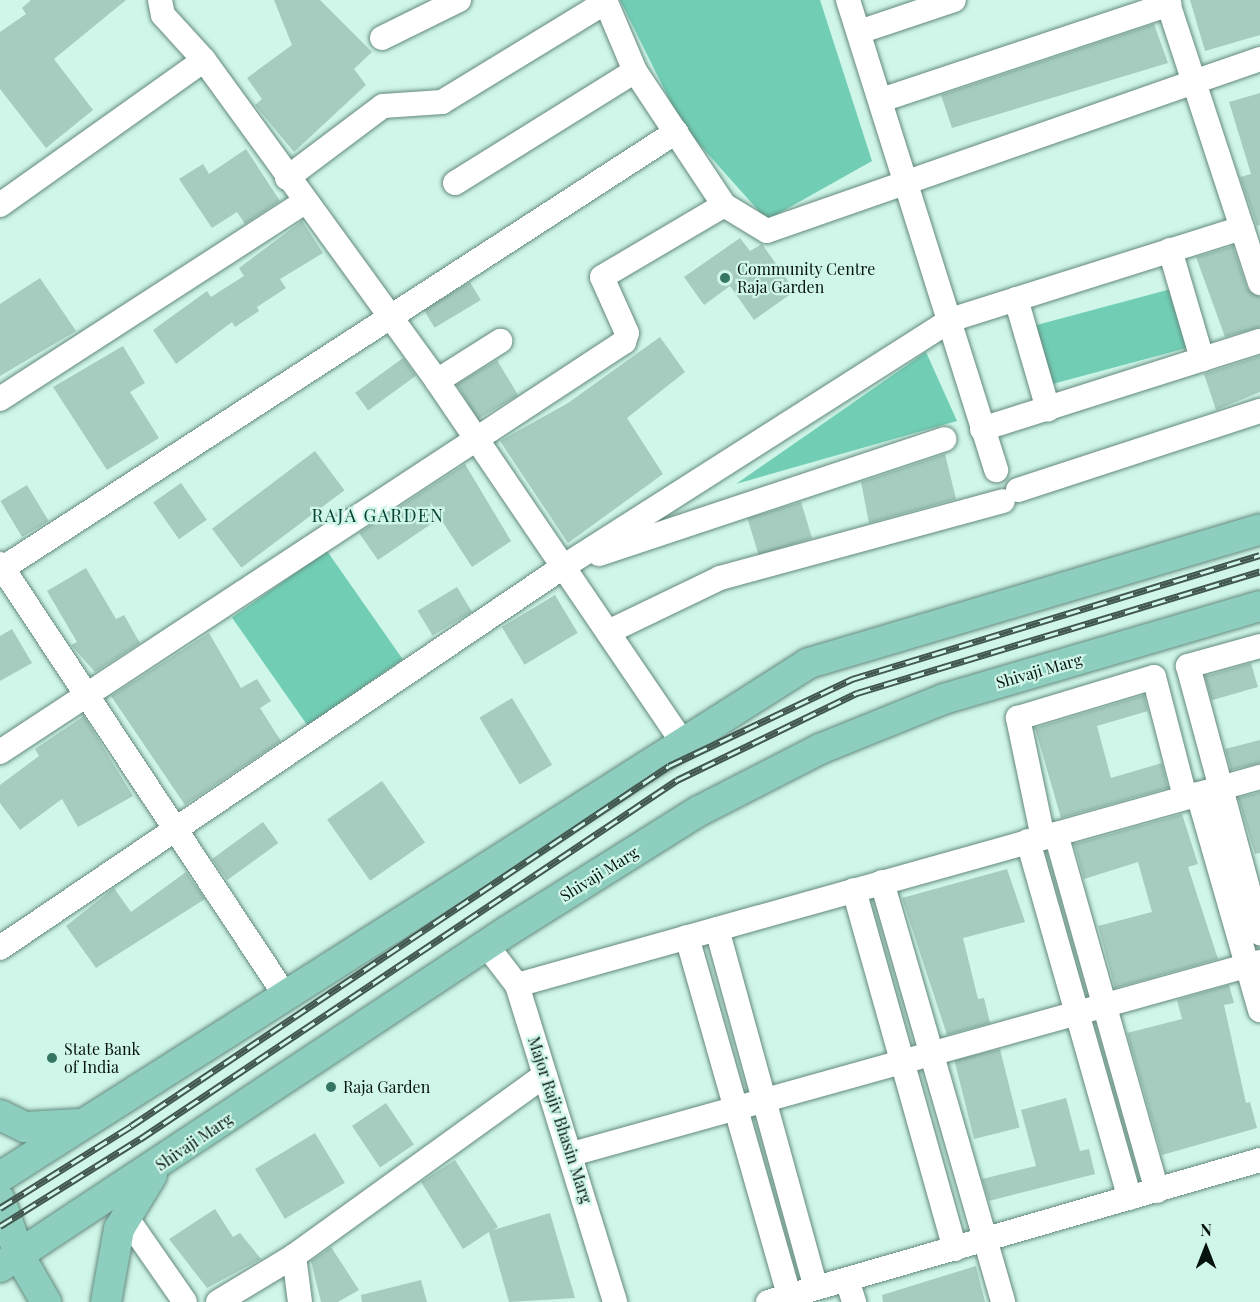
<!DOCTYPE html>
<style>
body{margin:0}
#map{position:relative;width:1260px;height:1302px;overflow:hidden;background:#cff6e9;font-family:"Playfair Display",serif}
div>[style]{position:absolute}
.green>*{inset:0;background:#71ceb5;transform-origin:0 0}
.building>*{inset:0;background:#a6ccc0;transform-origin:0 0}
.roads{filter:drop-shadow(0 0 2px #64887d) drop-shadow(0 0 2px #64887d)}
.minor>*{height:24px;margin:-12px;padding:0 12px;transform-origin:12px;border-radius:12px;background:#fff}
.major>*{height:30px;margin:-15px;padding:0 15px;transform-origin:15px;border-radius:15px;background:#8dcebe}
.rail>*{height:7px;margin-top:-3.5px;transform-origin:0;background:repeating-linear-gradient(90deg,#cff6e9 0 14px,#425750 0 28px);box-sizing:border-box;border-block:2px solid #425750}
.dots>*{width:16px;height:16px;translate:-50% -50%;box-sizing:border-box;border:3px solid #cff6e9;border-radius:50%}
span{translate:-50% -50%;white-space:nowrap;text-align:center;line-height:1.15;-webkit-text-stroke:4.5px #cff6e9;paint-order:stroke}
.poi-label{font-size:16px;color:#05120e}
.left{translate:0 -50%;text-align:left}
.street-label{font-size:16px;color:#05120e}
.neighbourhood-label{font-size:18px;color:#064034;letter-spacing:1.5px}
.north{position:absolute;left:1176px;top:1218px;width:60px;height:60px;-webkit-text-stroke:4px #cff6e9;paint-order:stroke;rotate:0deg;font-size:16px;font-weight:700;line-height:24px;text-align:center;color:#05120e}
.north::after{content:'';display:block;margin:auto;width:21px;height:27px;background:#05120e;clip-path:polygon(50% 0,100% 100%,50% 72%,0 100%)}
</style>
<div id="map">
<div class="green">
<i style="clip-path:polygon(620px 0,820px 0,872px 161px,767px 220px,682px 125px)"></i>
<i style="left:1171px;top:289px;width:61px;height:142px;rotate:75deg"></i>
<i style="clip-path:polygon(926px 352px,957px 421px,736px 484px)"></i>
<i style="left:327px;top:551px;width:132px;height:116px;rotate:55deg"></i>
</div>
<div class="building">
<i style="clip-path:polygon(31px 0,126px 0,54px 59px,93px 110px,46px 148px,0 89px,0 32px,26px 14px,22px 8px)"></i>
<i style="clip-path:polygon(274px 0,320px 0,372px 52px,354px 69px,366px 85px,294px 152px,255px 105px,262px 99px,247px 78px,292px 45px)"></i>
<i style="clip-path:polygon(1190px 0,1260px 0,1260px 35px,1205px 51px)"></i>
<i style="clip-path:polygon(1154px 24px,1168px 63px,952px 128px,941px 95px)"></i>
<i style="clip-path:polygon(1260px 93px,1260px 225px,1257px 226px,1240px 177px,1251px 174px,1229px 102px)"></i>
<i style="clip-path:polygon(246px 149px,280px 201px,245px 224px,237px 212px,212px 228px,179px 179px,203px 164px,209px 174px)"></i>
<i style="clip-path:polygon(302px 221px,323px 253px,280px 279px,286px 288px,257px 307px,259px 311px,235px 327px,232px 322px,176px 364px,153px 330px,207px 291px,211px 297px,244px 276px,239px 268px)"></i>
<i style="clip-path:polygon(740px 238px,750px 251px,762px 244px,795px 291px,754px 320px,730px 286px,704px 305px,684px 277px)"></i>
<i style="clip-path:polygon(1233px 246px,1247px 288px,1260px 297px,1260px 327px,1225px 337px,1196px 257px)"></i>
<i style="clip-path:polygon(40px 278px,76px 331px,0 376px,0 304px)"></i>
<i style="left:470px;top:282px;width:21px;height:54px;rotate:59deg"></i>
<i style="clip-path:polygon(660px 337px,685px 372px,627px 418px,663px 474px,568px 543px,500px 441px,568px 403px)"></i>
<i style="clip-path:polygon(123px 346px,145px 383px,130px 392px,159px 438px,107px 470px,53px 387px)"></i>
<i style="clip-path:polygon(1260px 356px,1260px 392px,1216px 410px,1204px 374px)"></i>
<i style="left:403px;top:358px;width:22px;height:59px;rotate:54deg"></i>
<i style="left:497px;top:360px;width:41px;height:47px;rotate:59deg"></i>
<i style="left:315px;top:451px;width:49px;height:129px;rotate:53deg"></i>
<i style="clip-path:polygon(945px 454px,956px 499px,869px 523px,861px 482px)"></i>
<i style="clip-path:polygon(465px 464px,511px 541px,472px 567px,440px 518px,378px 560px,359px 533px)"></i>
<i style="left:181px;top:483px;width:45px;height:34px;rotate:55deg"></i>
<i style="left:27px;top:485px;width:42px;height:31px;rotate:59deg"></i>
<i style="left:801px;top:502px;width:38px;height:56px;rotate:73deg"></i>
<i style="clip-path:polygon(86px 568px,116px 619px,124px 615px,140px 643px,95px 672px,71px 645px,77px 642px,47px 591px)"></i>
<i style="left:457px;top:587px;width:29px;height:46px;rotate:59deg"></i>
<i style="left:555px;top:595px;width:44px;height:62px;rotate:59deg"></i>
<i style="clip-path:polygon(12px 629px,32px 663px,0 681px,0 636px)"></i>
<i style="clip-path:polygon(209px 633px,241px 688px,257px 679px,271px 701px,260px 708px,281px 741px,185px 805px,111px 696px)"></i>
<i style="left:1251px;top:663px;width:25px;height:48px;rotate:74deg"></i>
<i style="clip-path:polygon(1144px 695px,1148px 711px,1097px 726px,1111px 778px,1162px 763px,1168px 788px,1061px 818px,1035px 728px)"></i>
<i style="left:512px;top:698px;width:78px;height:38px;rotate:59deg"></i>
<i style="clip-path:polygon(84px 716px,133px 796px,78px 827px,62px 799px,20px 830px,0 803px,0 785px,39px 756px,35px 749px)"></i>
<i style="clip-path:polygon(1260px 740px,1260px 763px,1231px 770px,1225px 749px)"></i>
<i style="left:382px;top:781px;width:75px;height:67px;rotate:55deg"></i>
<i style="clip-path:polygon(1260px 792px,1260px 853px,1255px 854px,1238px 798px)"></i>
<i style="clip-path:polygon(1182px 814px,1198px 864px,1188px 867px,1218px 959px,1115px 988px,1098px 926px,1152px 912px,1138px 862px,1084px 879px,1074px 844px)"></i>
<i style="left:263px;top:822px;width:26px;height:63px;rotate:54deg"></i>
<i style="clip-path:polygon(1007px 869px,1025px 922px,963px 938px,978px 999px,984px 998px,990px 1023px,947px 1035px,902px 898px)"></i>
<i style="clip-path:polygon(186px 872px,205px 899px,96px 968px,66px 926px,114px 888px,131px 912px)"></i>
<i style="clip-path:polygon(1229px 985px,1234px 1003px,1224px 1005px,1246px 1103px,1250px 1102px,1257px 1128px,1162px 1155px,1127px 1033px,1182px 1019px,1177px 1000px)"></i>
<i style="left:1000px;top:1049px;width:81px;height:47px;rotate:76deg"></i>
<i style="clip-path:polygon(1066px 1098px,1080px 1151px,1089px 1149px,1095px 1174px,989px 1201px,982px 1179px,1036px 1166px,1021px 1110px)"></i>
<i style="left:386px;top:1103px;width:50px;height:41px;rotate:56deg"></i>
<i style="left:315px;top:1133px;width:58px;height:70px;rotate:59deg"></i>
<i style="clip-path:polygon(455px 1160px,498px 1227px,493px 1230px,550px 1213px,575px 1298px,509px 1302px,489px 1232px,463px 1249px,421px 1182px)"></i>
<i style="clip-path:polygon(215px 1209px,233px 1237px,240px 1233px,261px 1259px,207px 1288px,169px 1239px)"></i>
<i style="clip-path:polygon(331px 1247px,359px 1290px,338px 1302px,321px 1302px,311px 1261px)"></i>
<i style="clip-path:polygon(976px 1266px,985px 1302px,883px 1302px,882px 1295px)"></i>
<i style="clip-path:polygon(421px 1280px,427px 1302px,362px 1302px,361px 1295px)"></i>
</div>
<div class="roads">
<div class="minor">
<i style="left:160px;top:0;width:15px;rotate:79deg"></i>
<i style="left:163px;top:15px;width:61px;rotate:47.7deg"></i>
<i style="left:204px;top:60px;width:397px;rotate:54deg"></i>
<i style="left:437px;top:381px;width:438px;rotate:55.8deg"></i>
<i style="left:848px;top:0;width:493px;rotate:72.5deg"></i>
<i style="left:1167px;top:0;width:298px;rotate:71.8deg"></i>
<i style="left:859px;top:32px;width:100px;rotate:-18.6deg"></i>
<i style="left:382px;top:38px;width:86px;rotate:-26.3deg"></i>
<i style="left:881px;top:100px;width:304px;rotate:-18.4deg"></i>
<i style="left:287px;top:178px;width:120px;rotate:-36.9deg"></i>
<i style="left:383px;top:106px;width:59px;rotate:-3.9deg"></i>
<i style="left:442px;top:102px;width:192px;rotate:-31.4deg"></i>
<i style="left:455px;top:183px;width:212px;rotate:-31.9deg"></i>
<i style="left:0;top:205px;width:250px;rotate:-35.4deg"></i>
<i style="left:724px;top:205px;width:50px;rotate:31.2deg"></i>
<i style="left:767px;top:231px;width:522px;rotate:-19.23deg"></i>
<i style="left:1170px;top:250px;width:114px;rotate:73.6deg"></i>
<i style="left:1016px;top:299px;width:115px;rotate:73.8deg"></i>
<i style="left:437px;top:381px;width:75px;rotate:-32.4deg"></i>
<i style="left:0;top:399px;width:363px;rotate:-32.9deg"></i>
<i style="left:982px;top:429px;width:292px;rotate:-17.6deg"></i>
<i style="left:1018px;top:490px;width:255px;rotate:-18.1deg"></i>
<i style="left:599px;top:554px;width:364px;rotate:-18.4deg"></i>
<i style="left:0;top:564px;width:517px;rotate:56.53deg"></i>
<i style="left:3px;top:568px;width:802px;rotate:-32.94deg"></i>
<i style="left:608px;top:632px;width:124px;rotate:-25.7deg"></i>
<i style="left:720px;top:578px;width:293px;rotate:-15.2deg"></i>
<i style="left:1260px;top:646px;width:75px;rotate:164.5deg"></i>
<i style="left:1188px;top:666px;width:277px;rotate:74.9deg"></i>
<i style="left:0;top:752px;width:747px;rotate:-33.31deg"></i>
<i style="left:624px;top:342px;width:9px;rotate:-72deg"></i>
<i style="left:627px;top:333px;width:61px;rotate:-114.1deg"></i>
<i style="left:602px;top:277px;width:142px;rotate:-30.5deg"></i>
<i style="left:724px;top:205px;width:161px;rotate:-123.6deg"></i>
<i style="left:635px;top:71px;width:77px;rotate:-112.9deg"></i>
<i style="left:1198px;top:794px;width:225px;rotate:74deg"></i>
<i style="left:1056px;top:834px;width:371px;rotate:74.2deg"></i>
<i style="left:1043px;top:838px;width:123px;rotate:-101.8deg"></i>
<i style="left:1018px;top:718px;width:142px;rotate:-16.8deg"></i>
<i style="left:1154px;top:677px;width:124px;rotate:75.5deg"></i>
<i style="left:1028px;top:841px;width:371px;rotate:74.1deg"></i>
<i style="left:882px;top:882px;width:437px;rotate:73.9deg"></i>
<i style="left:854px;top:890px;width:373px;rotate:74.3deg"></i>
<i style="left:717px;top:929px;width:372px;rotate:74.6deg"></i>
<i style="left:687px;top:937px;width:373px;rotate:74.1deg"></i>
<i style="left:487px;top:946px;width:49px;rotate:52.4deg"></i>
<i style="left:517px;top:985px;width:332px;rotate:72.8deg"></i>
<i style="left:0;top:948px;width:680px;rotate:-34.09deg"></i>
<i style="left:563px;top:567px;width:459px;rotate:-32.5deg"></i>
<i style="left:950px;top:320px;width:306px;rotate:-17.5deg"></i>
<i style="left:517px;top:985px;width:772px;rotate:-15.64deg"></i>
<i style="left:572px;top:1154px;width:714px;rotate:-15.59deg"></i>
<i style="left:126px;top:1217px;width:103px;rotate:55.2deg"></i>
<i style="left:294px;top:1256px;width:46px;rotate:82.6deg"></i>
<i style="left:847px;top:1280px;width:23px;rotate:72deg"></i>
<i style="left:218px;top:1302px;width:89px;rotate:-31.2deg"></i>
<i style="left:294px;top:1256px;width:309px;rotate:-35.8deg"></i>
<i style="left:768px;top:1302px;width:512px;rotate:-16.1deg"></i>
</div>
<div class="major">
<i style="left:0;top:1115px;width:28px;rotate:26deg"></i>
<i style="left:25px;top:1127px;width:53px;rotate:-3.2deg"></i>
<i style="left:0;top:1177px;width:958px;rotate:-32.43deg"></i>
<i style="left:809px;top:663px;width:470px;rotate:-16.5deg"></i>
<i style="left:0;top:1200px;width:60px;rotate:70.7deg"></i>
<i style="left:20px;top:1257px;width:52px;rotate:60deg"></i>
<i style="left:0;top:1267px;width:610px;rotate:-33.51deg"></i>
<i style="left:509px;top:930px;width:224px;rotate:-32.1deg"></i>
<i style="left:699px;top:811px;width:136px;rotate:-27.1deg"></i>
<i style="left:820px;top:749px;width:134px;rotate:-22deg"></i>
<i style="left:944px;top:699px;width:329px;rotate:-16.4deg"></i>
<i style="left:106px;top:1302px;width:74px;rotate:-79.9deg"></i>
<i style="left:119px;top:1229px;width:63px;rotate:-58.6deg"></i>
</div>
</div>
<div class="rail">
<i style="left:0;top:1208px;width:155px;rotate:-32deg"></i>
<i style="left:131px;top:1126px;width:647px;rotate:-33.79deg"></i>
<i style="left:669px;top:766px;width:203px;rotate:-25.4deg"></i>
<i style="left:852px;top:679px;width:426px;rotate:-16.9deg"></i>
<i style="left:0;top:1226px;width:165px;rotate:-31.9deg"></i>
<i style="left:140px;top:1139px;width:646px;rotate:-33.76deg"></i>
<i style="left:677px;top:780px;width:200px;rotate:-25.8deg"></i>
<i style="left:857px;top:693px;width:421px;rotate:-16.8deg"></i>
</div>
<div class="dots">
<i style="left:725px;top:278px;background:#347564"></i>
<i style="left:52px;top:1058px;background:#347564"></i>
<i style="left:331px;top:1087px;background:#347564"></i>
</div>
<div class="poi-label">
<span class="left" style="left:737px;top:278px">Community Centre<br>Raja Garden</span>
<span class="left" style="left:64px;top:1058px">State Bank<br>of India</span>
<span class="left" style="left:343px;top:1087px">Raja Garden</span>
</div>
<div class="street-label">
<span style="left:1039px;top:671px;rotate:-16deg">Shivaji Marg</span>
<span style="left:599px;top:874px;rotate:-32deg">Shivaji Marg</span>
<span style="left:560px;top:1120px;rotate:72deg">Major Rajiv Bhasin Marg</span>
<span style="left:194px;top:1142px;rotate:-34deg">Shivaji Marg</span>
</div>
<div class="neighbourhood-label">
<span style="left:378px;top:515px">RAJA GARDEN</span>
</div>
<div class="north">N</div>
</div>
